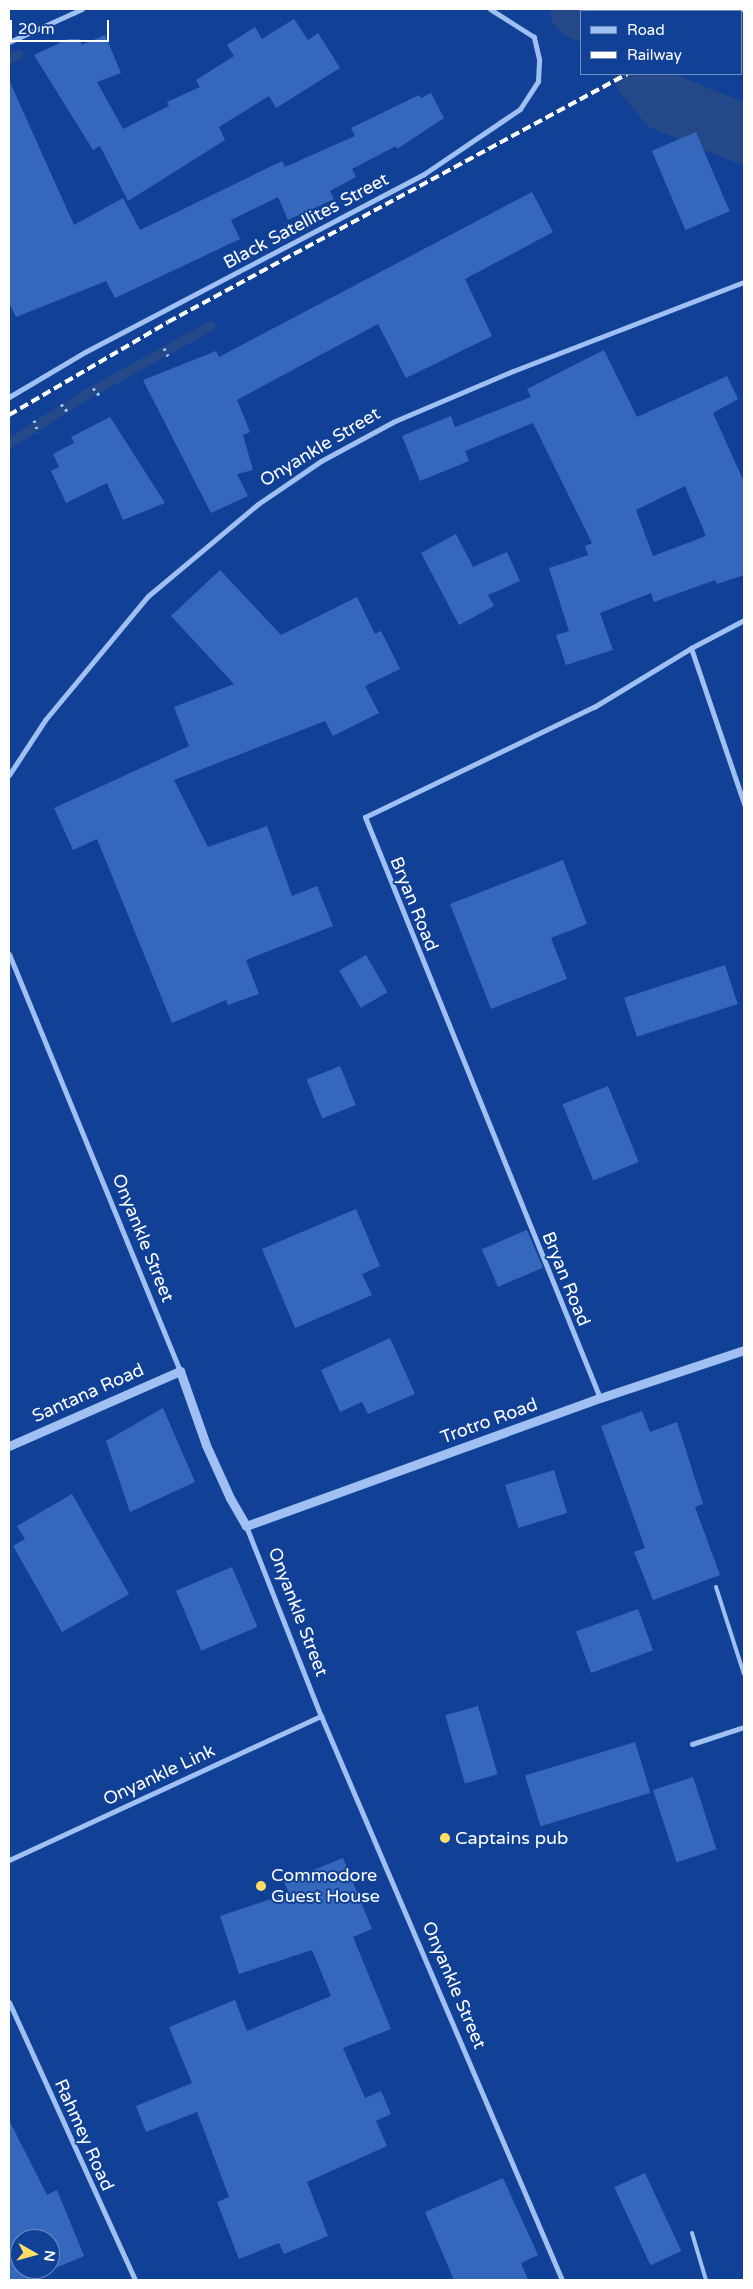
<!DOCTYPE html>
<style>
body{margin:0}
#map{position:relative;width:753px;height:2289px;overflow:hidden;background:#114196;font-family:"Varela Round",sans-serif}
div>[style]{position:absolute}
.stream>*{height:10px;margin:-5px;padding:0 5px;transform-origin:5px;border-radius:5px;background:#244888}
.river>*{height:59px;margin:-29.5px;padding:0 29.5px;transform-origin:29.5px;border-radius:29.5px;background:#244888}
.building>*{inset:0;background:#3568bc;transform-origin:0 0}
.path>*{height:3px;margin-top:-1.5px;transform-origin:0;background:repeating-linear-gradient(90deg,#a0c0f3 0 2.5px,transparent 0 6.5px)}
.service>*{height:4px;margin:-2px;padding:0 2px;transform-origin:2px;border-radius:2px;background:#a0c0f3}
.minor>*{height:5px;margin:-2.5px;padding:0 2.5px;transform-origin:2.5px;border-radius:2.5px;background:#a0c0f3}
.tertiary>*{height:9px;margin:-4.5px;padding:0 4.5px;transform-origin:4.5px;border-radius:4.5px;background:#a0c0f3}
.rail>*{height:4px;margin-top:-2px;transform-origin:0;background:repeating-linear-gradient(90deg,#fff 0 9px,transparent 0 13px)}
.dots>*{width:14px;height:14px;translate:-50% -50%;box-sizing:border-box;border:2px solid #114196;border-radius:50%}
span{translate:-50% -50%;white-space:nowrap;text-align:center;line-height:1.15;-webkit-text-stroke:4px #114196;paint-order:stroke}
.street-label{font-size:18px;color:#fff}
.poi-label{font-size:18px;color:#fff}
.left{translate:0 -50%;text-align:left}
.frame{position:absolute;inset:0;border:10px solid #fff;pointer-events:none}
.legend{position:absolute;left:580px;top:10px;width:162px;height:65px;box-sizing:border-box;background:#114196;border:1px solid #708dc0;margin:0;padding:6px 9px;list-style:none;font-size:15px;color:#fff}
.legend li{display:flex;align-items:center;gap:10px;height:25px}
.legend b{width:25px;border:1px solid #708dc0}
.north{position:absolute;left:10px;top:2229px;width:50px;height:50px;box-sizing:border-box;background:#114196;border:1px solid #708dc0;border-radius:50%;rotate:97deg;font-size:14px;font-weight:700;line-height:20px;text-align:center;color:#fff}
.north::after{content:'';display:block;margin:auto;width:18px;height:22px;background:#ffde63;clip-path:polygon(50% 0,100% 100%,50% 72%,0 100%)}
.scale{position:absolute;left:10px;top:20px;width:99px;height:22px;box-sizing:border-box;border:2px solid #fff;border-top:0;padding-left:6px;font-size:15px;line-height:18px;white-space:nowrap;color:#fff;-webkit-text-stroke:4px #114196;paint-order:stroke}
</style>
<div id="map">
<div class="stream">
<i style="left:9px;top:59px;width:10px;rotate:-24deg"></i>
<i style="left:9px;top:444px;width:89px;rotate:-32.6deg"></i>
<i style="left:84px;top:396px;width:145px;rotate:-28.9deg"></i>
</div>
<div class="river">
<i style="left:579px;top:9px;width:4px;rotate:34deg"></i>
<i style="left:643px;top:74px;width:36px;rotate:51deg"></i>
<i style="left:666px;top:102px;width:84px;rotate:22.3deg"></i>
</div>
<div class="building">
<i style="clip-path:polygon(294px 19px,308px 40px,318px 33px,340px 68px,276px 108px,269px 96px,219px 127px,225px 140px,128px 201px,100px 146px,93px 150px,34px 55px,68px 39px,79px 39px,82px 45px,105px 35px,121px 73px,97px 82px,123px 129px,169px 106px,167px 102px,200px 87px,196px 80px,234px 56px,227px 45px,255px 27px,262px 39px)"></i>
<i style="clip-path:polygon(9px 80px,74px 225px,123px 198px,140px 230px,282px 161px,285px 167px,355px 136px,351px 128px,419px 95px,421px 98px,431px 93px,444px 118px,397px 149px,396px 146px,352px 169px,356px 177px,330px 191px,334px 199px,288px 220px,278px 197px,231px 220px,240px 239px,115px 298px,106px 281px,16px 317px,9px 303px)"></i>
<i style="left:696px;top:132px;width:86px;height:48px;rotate:67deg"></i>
<i style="clip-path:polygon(532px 192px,553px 232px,465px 279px,492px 336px,406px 378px,378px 324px,237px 400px,250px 432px,243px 435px,253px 470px,237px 474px,248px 496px,211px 513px,143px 380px,216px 351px,219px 357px)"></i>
<i style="clip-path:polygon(evenodd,604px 350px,637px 417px,727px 376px,738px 399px,713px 413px,744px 482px,744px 575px,717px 584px,715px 580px,654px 602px,651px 593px,600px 613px,613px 650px,566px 665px,556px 635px,569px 631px,549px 568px,588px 555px,585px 546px,592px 543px,533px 423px,465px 451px,469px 461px,420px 481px,402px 436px,451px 416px,455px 427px,531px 397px,527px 389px,604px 350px,685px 486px,706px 536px,653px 556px,636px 510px,685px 486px)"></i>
<i style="clip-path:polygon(110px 417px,165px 503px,123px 520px,107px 483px,66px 503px,51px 471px,59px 467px,53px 454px,74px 443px,71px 437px)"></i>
<i style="clip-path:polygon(456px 534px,473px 567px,507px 552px,520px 581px,488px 595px,494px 606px,459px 625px,421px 553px)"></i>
<i style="clip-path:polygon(220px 570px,281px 635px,357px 597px,375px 634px,381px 631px,400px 669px,365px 686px,379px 713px,333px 736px,325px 721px,174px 780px,208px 847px,267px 826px,292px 896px,317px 886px,333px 926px,246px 960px,259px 994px,228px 1005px,226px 1000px,172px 1023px,97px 839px,73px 850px,54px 808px,189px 746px,174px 707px,234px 684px,171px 616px)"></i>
<i style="clip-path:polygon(563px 860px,587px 924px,551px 938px,567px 979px,491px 1009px,450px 904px)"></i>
<i style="left:366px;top:955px;width:43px;height:31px;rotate:60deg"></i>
<i style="left:725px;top:965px;width:41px;height:106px;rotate:72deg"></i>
<i style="left:340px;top:1066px;width:42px;height:36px;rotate:68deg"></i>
<i style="left:608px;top:1086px;width:82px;height:49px;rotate:68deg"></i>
<i style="clip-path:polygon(356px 1209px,380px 1266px,362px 1274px,372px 1295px,295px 1328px,262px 1249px)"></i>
<i style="left:527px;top:1230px;width:41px;height:49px;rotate:67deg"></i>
<i style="clip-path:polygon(390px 1338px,415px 1394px,368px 1414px,362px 1402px,340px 1412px,321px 1370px)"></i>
<i style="clip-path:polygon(163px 1408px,195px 1482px,130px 1512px,106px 1441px)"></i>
<i style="clip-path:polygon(642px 1411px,650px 1432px,677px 1422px,703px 1504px,695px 1507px,720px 1575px,653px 1600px,634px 1552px,645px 1548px,601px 1426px)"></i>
<i style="left:554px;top:1470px;width:45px;height:51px;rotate:73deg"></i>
<i style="clip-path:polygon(72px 1494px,129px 1594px,62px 1632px,13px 1546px,25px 1539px,17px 1526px)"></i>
<i style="left:232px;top:1567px;width:65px;height:61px;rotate:67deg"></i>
<i style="left:638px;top:1609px;width:44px;height:66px;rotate:70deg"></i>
<i style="left:478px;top:1706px;width:71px;height:34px;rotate:74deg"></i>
<i style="left:635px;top:1742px;width:53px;height:115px;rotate:73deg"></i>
<i style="left:693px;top:1777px;width:76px;height:42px;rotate:72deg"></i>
<i style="clip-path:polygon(343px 1858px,372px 1929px,353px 1937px,391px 2029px,343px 2048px,365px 2098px,381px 2091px,391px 2114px,376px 2121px,387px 2146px,307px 2182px,328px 2236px,284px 2254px,279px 2243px,239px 2259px,217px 2202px,229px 2197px,197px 2112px,146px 2132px,136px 2106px,192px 2083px,169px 2027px,235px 2000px,247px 2031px,331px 1996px,312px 1950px,239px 1974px,220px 1916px,289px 1893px,284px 1882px)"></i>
<i style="clip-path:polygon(evenodd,9px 2120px,47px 2195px,57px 2190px,84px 2256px,27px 2280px,9px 2280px,9px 2120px,20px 2239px,50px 2239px,50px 2269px,20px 2269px,20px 2239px)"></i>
<i style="left:645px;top:2173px;width:86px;height:34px;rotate:65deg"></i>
<i style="clip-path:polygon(503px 2178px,538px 2255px,521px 2263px,528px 2280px,454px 2280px,425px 2212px)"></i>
</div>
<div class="path">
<i style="left:164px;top:348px;width:9px;rotate:63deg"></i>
<i style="left:93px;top:388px;width:11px;rotate:49deg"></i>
<i style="left:61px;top:404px;width:11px;rotate:49deg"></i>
<i style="left:34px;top:420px;width:13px;rotate:72deg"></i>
</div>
<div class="service">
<i style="left:716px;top:1587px;width:91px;rotate:72.2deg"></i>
<i style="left:692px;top:2233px;width:49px;rotate:73.4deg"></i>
</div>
<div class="minor">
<i style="left:9px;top:42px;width:80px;rotate:-24.3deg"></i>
<i style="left:9px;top:397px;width:88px;rotate:-30.6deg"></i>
<i style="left:85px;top:352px;width:383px;rotate:-27.7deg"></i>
<i style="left:424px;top:174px;width:116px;rotate:-34.1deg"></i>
<i style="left:520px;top:109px;width:33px;rotate:-57deg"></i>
<i style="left:538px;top:81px;width:22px;rotate:-87deg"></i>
<i style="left:539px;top:59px;width:23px;rotate:-103deg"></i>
<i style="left:534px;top:37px;width:52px;rotate:-147.5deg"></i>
<i style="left:691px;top:648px;width:165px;rotate:71.2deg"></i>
<i style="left:9px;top:775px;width:66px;rotate:-56.8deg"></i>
<i style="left:45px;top:720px;width:161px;rotate:-50.3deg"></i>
<i style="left:148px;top:596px;width:143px;rotate:-39.9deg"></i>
<i style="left:258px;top:504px;width:76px;rotate:-34.3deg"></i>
<i style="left:321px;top:461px;width:84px;rotate:-28.4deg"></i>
<i style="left:395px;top:421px;width:128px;rotate:-23deg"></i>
<i style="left:513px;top:371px;width:248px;rotate:-21.1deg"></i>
<i style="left:9px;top:954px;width:451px;rotate:67.7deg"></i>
<i style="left:600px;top:1398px;width:627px;rotate:-112.02deg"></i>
<i style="left:365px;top:817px;width:254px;rotate:-25.7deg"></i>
<i style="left:594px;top:707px;width:114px;rotate:-31.3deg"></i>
<i style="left:691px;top:648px;width:60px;rotate:-27.8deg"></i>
<i style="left:246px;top:1526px;width:204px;rotate:68.5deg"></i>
<i style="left:321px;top:1716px;width:613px;rotate:66.86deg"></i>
<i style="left:692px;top:1744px;width:55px;rotate:-18.1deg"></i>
<i style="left:9px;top:1860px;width:344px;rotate:-24.8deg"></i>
<i style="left:9px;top:2002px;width:305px;rotate:65.6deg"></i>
</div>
<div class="tertiary">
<i style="left:9px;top:1446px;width:187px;rotate:-23.7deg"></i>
<i style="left:180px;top:1371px;width:78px;rotate:70.6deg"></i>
<i style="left:206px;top:1445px;width:58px;rotate:65.6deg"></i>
<i style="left:230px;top:1498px;width:32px;rotate:60deg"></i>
<i style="left:246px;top:1526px;width:376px;rotate:-19.9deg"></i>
<i style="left:600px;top:1398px;width:152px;rotate:-18.4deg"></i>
</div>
<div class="rail">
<i style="left:742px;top:11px;width:2px;rotate:-27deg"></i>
<i style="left:9px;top:415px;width:184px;rotate:-30.3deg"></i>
<i style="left:168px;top:322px;width:522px;rotate:-28.38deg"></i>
</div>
<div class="dots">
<i style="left:445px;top:1838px;background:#ffde63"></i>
<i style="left:261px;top:1886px;background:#ffde63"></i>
</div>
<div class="street-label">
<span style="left:306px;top:221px;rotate:-28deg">Black Satellites Street</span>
<span style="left:320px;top:447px;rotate:-31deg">Onyankle Street</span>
<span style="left:414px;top:904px;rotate:68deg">Bryan Road</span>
<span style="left:143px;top:1238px;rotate:68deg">Onyankle Street</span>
<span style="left:566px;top:1279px;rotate:68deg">Bryan Road</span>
<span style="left:88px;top:1393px;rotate:-24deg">Santana Road</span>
<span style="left:489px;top:1421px;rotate:-20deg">Trotro Road</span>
<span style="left:298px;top:1612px;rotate:69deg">Onyankle Street</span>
<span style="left:159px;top:1775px;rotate:-25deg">Onyankle Link</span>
<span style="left:454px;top:1985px;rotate:67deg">Onyankle Street</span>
<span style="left:84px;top:2135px;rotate:66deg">Rahmey Road</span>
</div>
<div class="poi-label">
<span class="left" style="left:455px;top:1838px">Captains pub</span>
<span class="left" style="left:271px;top:1886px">Commodore<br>Guest House</span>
</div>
<div class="frame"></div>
<ul class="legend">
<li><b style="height:6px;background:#a0c0f3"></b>Road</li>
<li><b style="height:6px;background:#fff"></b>Railway</li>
</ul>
<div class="north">N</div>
<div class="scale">20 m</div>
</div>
